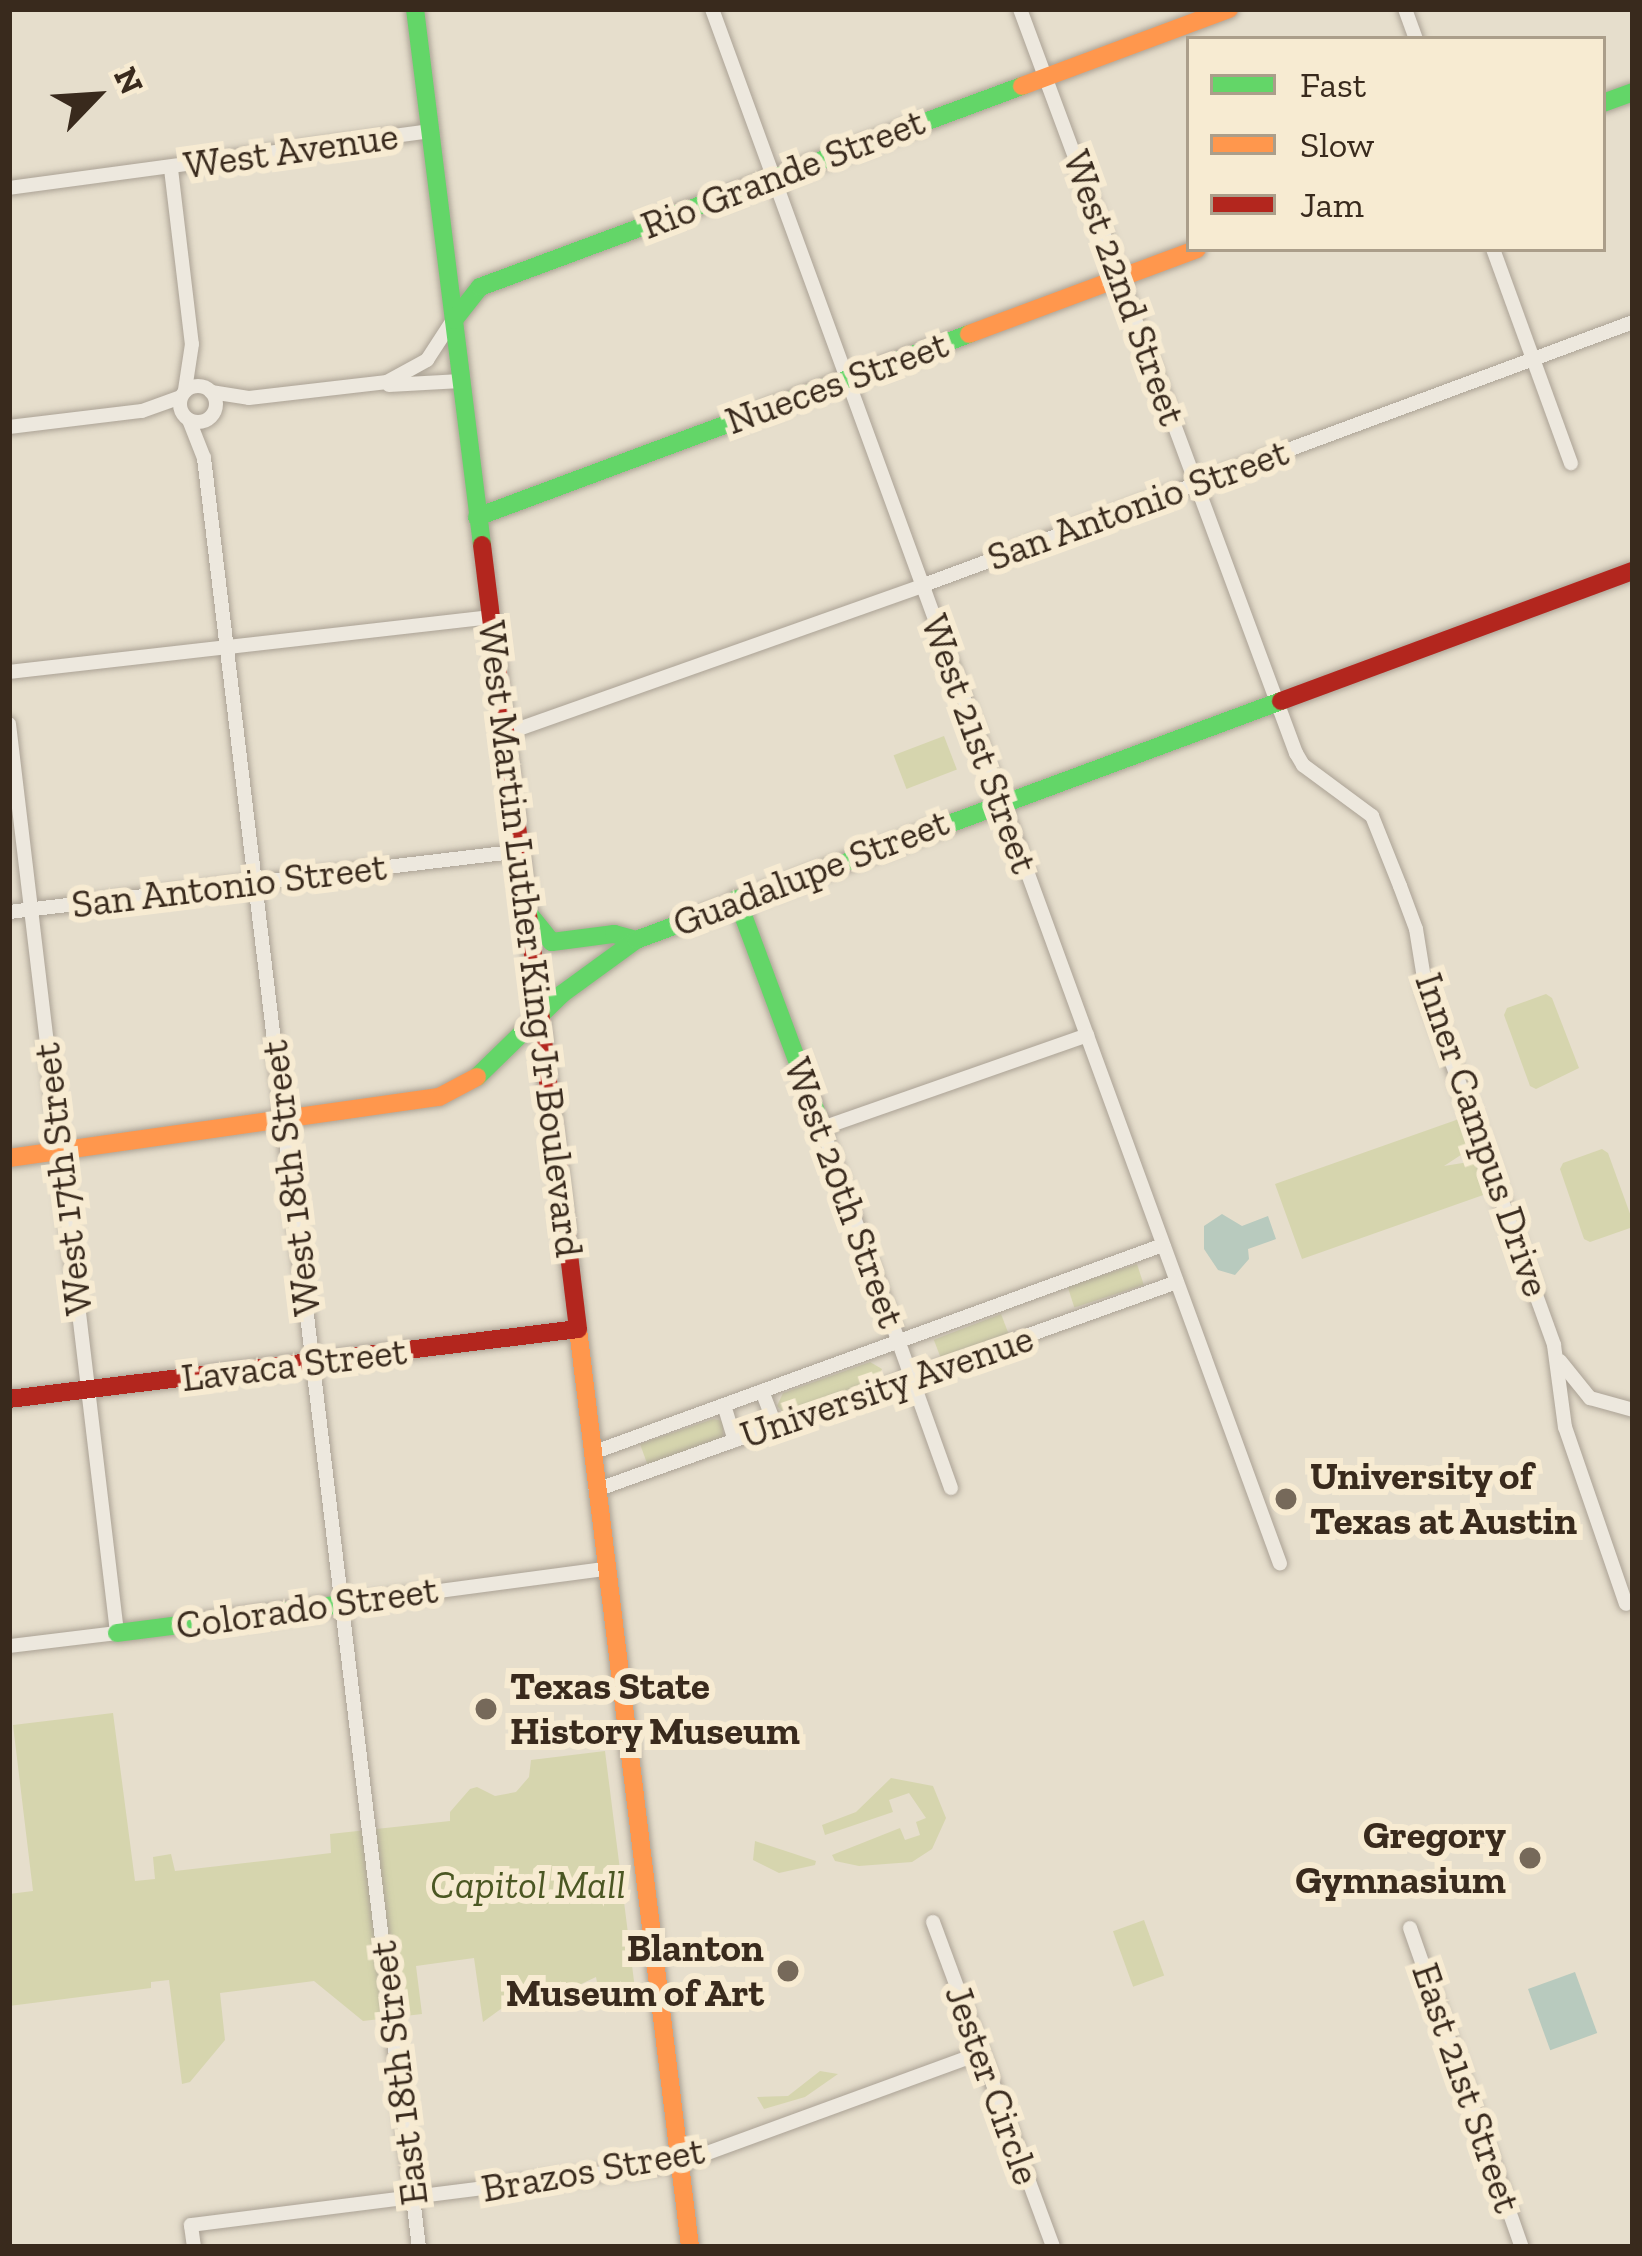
<!DOCTYPE html>
<style>
body{margin:0}
#map{position:relative;width:1642px;height:2256px;overflow:hidden;background:#e6decc;font-family:"Zilla Slab",serif}
div>[style]{position:absolute}
.green>*{inset:0;background:#d6d5ae;transform-origin:0 0}
.water>*{inset:0;background:#b8cabe;transform-origin:0 0}
.roads{filter:drop-shadow(0 0 3px #aba295) drop-shadow(0 0 3px #aba295)}
.street>*{height:14px;margin:-7px;padding:0 7px;transform-origin:7px;border-radius:7px;background:#ede8de}
.street>.ring{margin:-7px;padding:0;box-sizing:content-box;background:none;border:14px solid #ede8de;border-radius:50%}
.fast>*{height:18px;margin:-9px;padding:0 9px;transform-origin:9px;border-radius:9px;background:#63d668}
.slow>*{height:18px;margin:-9px;padding:0 9px;transform-origin:9px;border-radius:9px;background:#ff974d}
.jam>*{height:18px;margin:-9px;padding:0 9px;transform-origin:9px;border-radius:9px;background:#b3261e}
.dots>*{width:33px;height:33px;translate:-50% -50%;box-sizing:border-box;border:6px solid #f7ebd2;border-radius:50%}
span{translate:-50% -50%;white-space:nowrap;text-align:center;line-height:1.15;-webkit-text-stroke:12px #f7ebd2;paint-order:stroke}
.street-label{font-size:39px;color:#392a1d}
.poi-label{font-size:39px;color:#392a1d;font-weight:700}
.left{translate:0 -50%;text-align:left}
.right{translate:-100% -50%;text-align:right}
.park-label{font-size:39px;color:#4b5723;font-style:italic}
.frame{position:absolute;inset:0;border:12px solid #392a1d;pointer-events:none}
.legend{position:absolute;left:1186px;top:36px;width:420px;height:216px;box-sizing:border-box;background:#f7ebd2;border:3px solid #ab9e8a;margin:0;padding:15px 21px;list-style:none;font-size:36px;color:#392a1d}
.legend li{display:flex;align-items:center;gap:24px;height:60px}
.legend b{width:60px;border:3px solid #ab9e8a}
.north{position:absolute;left:36px;top:36px;width:120px;height:120px;-webkit-text-stroke:9px #f7ebd2;paint-order:stroke;rotate:65deg;font-size:33px;font-weight:700;line-height:48px;text-align:center;color:#392a1d}
.north::after{content:'';display:block;margin:auto;width:42px;height:54px;background:#392a1d;clip-path:polygon(50% 0,100% 100%,50% 72%,0 100%)}
</style>
<div id="map">
<div class="green">
<i style="left:944px;top:736px;width:36px;height:54px;rotate:69deg"></i>
<i style="clip-path:polygon(1546px 994px,1552px 998px,1579px 1068px,1536px 1089px,1530px 1086px,1504px 1015px,1507px 1008px)"></i>
<i style="clip-path:polygon(1459px 1119px,1470px 1149px,1444px 1166px,1475px 1161px,1486px 1194px,1302px 1259px,1275px 1184px)"></i>
<i style="clip-path:polygon(1602px 1149px,1608px 1153px,1633px 1222px,1630px 1228px,1590px 1242px,1584px 1239px,1560px 1169px,1563px 1163px)"></i>
<i style="left:1137px;top:1264px;width:22px;height:73px;rotate:72deg"></i>
<i style="left:1001px;top:1314px;width:22px;height:72px;rotate:69deg"></i>
<i style="clip-path:polygon(870px 1362px,882px 1369px,877px 1383px,786px 1415px,777px 1406px,783px 1393px)"></i>
<i style="clip-path:polygon(713px 1419px,723px 1421px,723px 1438px,648px 1466px,640px 1444px)"></i>
<i style="clip-path:polygon(113px 1713px,135px 1881px,155px 1879px,153px 1857px,171px 1854px,175px 1871px,281px 1859px,331px 1853px,330px 1834px,450px 1821px,450px 1812px,470px 1789px,477px 1787px,495px 1796px,516px 1792px,529px 1777px,531px 1760px,605px 1751px,635px 1989px,599px 1993px,596px 1977px,577px 1986px,552px 1986px,520px 1995px,483px 2022px,474px 1958px,416px 1966px,422px 2014px,363px 2021px,314px 1981px,220px 1993px,225px 2040px,190px 2082px,182px 2084px,169px 1980px,151px 1982px,151px 1988px,9px 2006px,9px 1894px,33px 1891px,13px 1725px)"></i>
<i style="clip-path:polygon(891px 1778px,933px 1786px,946px 1818px,932px 1849px,912px 1862px,859px 1866px,835px 1861px,832px 1855px,900px 1828px,905px 1840px,920px 1835px,916px 1822px,926px 1818px,909px 1793px,889px 1800px,893px 1812px,825px 1835px,822px 1825px,856px 1812px)"></i>
<i style="clip-path:polygon(755px 1841px,816px 1861px,815px 1865px,779px 1873px,753px 1860px)"></i>
<i style="left:1144px;top:1920px;width:59px;height:33px;rotate:70deg"></i>
<i style="clip-path:polygon(820px 2071px,838px 2074px,805px 2097px,764px 2109px,757px 2097px,788px 2096px)"></i>
</div>
<div class="water">
<i style="clip-path:polygon(1222px 1214px,1242px 1226px,1268px 1216px,1276px 1239px,1248px 1249px,1249px 1259px,1235px 1275px,1218px 1270px,1204px 1249px,1204px 1226px)"></i>
<i style="left:1575px;top:1972px;width:65px;height:50px;rotate:70deg"></i>
</div>
<div class="roads">
<div class="street">
<i style="left:712px;top:9px;width:1655px;rotate:69.93deg"></i>
<i style="left:1020px;top:9px;width:794px;rotate:69.65deg"></i>
<i style="left:1296px;top:753px;width:14px;rotate:60deg"></i>
<i style="left:1303px;top:765px;width:86px;rotate:36.5deg"></i>
<i style="left:1372px;top:816px;width:75px;rotate:68.2deg"></i>
<i style="left:1400px;top:886px;width:46px;rotate:69.6deg"></i>
<i style="left:1416px;top:929px;width:63px;rotate:80.8deg"></i>
<i style="left:1426px;top:991px;width:376px;rotate:70.1deg"></i>
<i style="left:1554px;top:1345px;width:83px;rotate:82.4deg"></i>
<i style="left:1565px;top:1427px;width:187px;rotate:71deg"></i>
<i style="left:1405px;top:9px;width:32px;rotate:70deg"></i>
<i style="left:171px;top:169px;width:176px;rotate:83.2deg"></i>
<i style="left:192px;top:344px;width:47px;rotate:98.7deg"></i>
<i style="left:9px;top:188px;width:426px;rotate:-7.7deg"></i>
<i style="left:1493px;top:249px;width:228px;rotate:70deg"></i>
<i style="left:389px;top:385px;width:72px;rotate:-3.2deg"></i>
<i class="ring" style="left:180px;top:386px;width:22px;height:22px"></i>
<i style="left:211px;top:392px;width:38px;rotate:9deg"></i>
<i style="left:249px;top:398px;width:139px;rotate:-6.6deg"></i>
<i style="left:387px;top:382px;width:46px;rotate:-28.8deg"></i>
<i style="left:427px;top:360px;width:48px;rotate:-57deg"></i>
<i style="left:189px;top:420px;width:41px;rotate:68.5deg"></i>
<i style="left:204px;top:458px;width:1802px;rotate:83.15deg"></i>
<i style="left:9px;top:427px;width:134px;rotate:-6.9deg"></i>
<i style="left:142px;top:411px;width:41px;rotate:-19.7deg"></i>
<i style="left:9px;top:672px;width:485px;rotate:-6.5deg"></i>
<i style="left:9px;top:724px;width:915px;rotate:83.22deg"></i>
<i style="left:117px;top:1633px;width:109px;rotate:173.1deg"></i>
<i style="left:507px;top:733px;width:439px;rotate:-19.5deg"></i>
<i style="left:921px;top:586px;width:759px;rotate:-20.34deg"></i>
<i style="left:9px;top:912px;width:516px;rotate:-6.79deg"></i>
<i style="left:1560px;top:1361px;width:48px;rotate:51deg"></i>
<i style="left:1590px;top:1398px;width:45px;rotate:15.6deg"></i>
<i style="left:762px;top:1391px;width:36px;rotate:69deg"></i>
<i style="left:724px;top:1405px;width:37px;rotate:73deg"></i>
<i style="left:592px;top:1453px;width:608px;rotate:-20.02deg"></i>
<i style="left:951px;top:1488px;width:382px;rotate:-109.7deg"></i>
<i style="left:822px;top:1128px;width:281px;rotate:-19.3deg"></i>
<i style="left:596px;top:1490px;width:617px;rotate:-19.7deg"></i>
<i style="left:342px;top:1604px;width:265px;rotate:-7.6deg"></i>
<i style="left:933px;top:1922px;width:346px;rotate:69.7deg"></i>
<i style="left:1410px;top:1928px;width:338px;rotate:70.7deg"></i>
<i style="left:194px;top:2247px;width:22px;rotate:-98deg"></i>
<i style="left:191px;top:2225px;width:493px;rotate:-7.2deg"></i>
<i style="left:680px;top:2163px;width:320px;rotate:-20.1deg"></i>
</div>
<div class="fast">
<i style="left:415px;top:9px;width:540px;rotate:82.87deg"></i>
<i style="left:1603px;top:103px;width:32px;rotate:-20deg"></i>
<i style="left:454px;top:320px;width:42px;rotate:-51.8deg"></i>
<i style="left:480px;top:287px;width:578px;rotate:-20.35deg"></i>
<i style="left:477px;top:517px;width:525px;rotate:-20.4deg"></i>
<i style="left:737px;top:899px;width:244px;rotate:69.6deg"></i>
<i style="left:529px;top:914px;width:36px;rotate:51deg"></i>
<i style="left:552px;top:942px;width:63px;rotate:-7.4deg"></i>
<i style="left:614px;top:934px;width:23px;rotate:15deg"></i>
<i style="left:477px;top:1077px;width:119px;rotate:-44.3deg"></i>
<i style="left:562px;top:994px;width:92px;rotate:-36.1deg"></i>
<i style="left:636px;top:940px;width:688px;rotate:-20.33deg"></i>
<i style="left:117px;top:1633px;width:227px;rotate:-7.3deg"></i>
</div>
<div class="slow">
<i style="left:1022px;top:86px;width:221px;rotate:-20.4deg"></i>
<i style="left:969px;top:334px;width:243px;rotate:-20.4deg"></i>
<i style="left:9px;top:1158px;width:434px;rotate:-8.1deg"></i>
<i style="left:439px;top:1097px;width:43px;rotate:-27.8deg"></i>
<i style="left:578px;top:1329px;width:925px;rotate:83.04deg"></i>
</div>
<div class="jam">
<i style="left:482px;top:545px;width:480px;rotate:82.9deg"></i>
<i style="left:1281px;top:701px;width:375px;rotate:-20.3deg"></i>
<i style="left:9px;top:1399px;width:573px;rotate:-7.01deg"></i>
<i style="left:578px;top:1329px;width:310px;rotate:-96.9deg"></i>
</div>
</div>
<div class="dots">
<i style="left:1286px;top:1499px;background:#76695a"></i>
<i style="left:486px;top:1709px;background:#76695a"></i>
<i style="left:1530px;top:1858px;background:#76695a"></i>
<i style="left:788px;top:1971px;background:#76695a"></i>
</div>
<div class="street-label">
<span style="left:291px;top:151px;rotate:-8deg">West Avenue</span>
<span style="left:783px;top:174px;rotate:-21deg">Rio Grande Street</span>
<span style="left:1124px;top:288px;rotate:70deg">West 22nd Street</span>
<span style="left:837px;top:383px;rotate:-20deg">Nueces Street</span>
<span style="left:1138px;top:505px;rotate:-20deg">San Antonio Street</span>
<span style="left:979px;top:744px;rotate:70deg">West 21st Street</span>
<span style="left:811px;top:873px;rotate:-21deg">Guadalupe Street</span>
<span style="left:229px;top:886px;rotate:-7deg">San Antonio Street</span>
<span style="left:530px;top:939px;rotate:83deg">West Martin Luther King Jr Boulevard</span>
<span style="left:1482px;top:1135px;rotate:71deg">Inner Campus Drive</span>
<span style="left:291px;top:1178px;rotate:-97deg">West 18th Street</span>
<span style="left:63px;top:1179px;rotate:-97deg">West 17th Street</span>
<span style="left:844px;top:1193px;rotate:70deg">West 20th Street</span>
<span style="left:294px;top:1365px;rotate:-7deg">Lavaca Street</span>
<span style="left:887px;top:1387px;rotate:-19deg">University Avenue</span>
<span style="left:307px;top:1608px;rotate:-8deg">Colorado Street</span>
<span style="left:399px;top:2073px;rotate:-97deg">East 18th Street</span>
<span style="left:992px;top:2085px;rotate:70deg">Jester Circle</span>
<span style="left:1466px;top:2088px;rotate:71deg">East 21st Street</span>
<span style="left:593px;top:2170px;rotate:-10deg">Brazos Street</span>
</div>
<div class="poi-label">
<span class="left" style="left:1310px;top:1499px">University of<br>Texas at Austin</span>
<span class="left" style="left:510px;top:1709px">Texas State<br>History Museum</span>
<span class="right" style="left:1506px;top:1858px">Gregory<br>Gymnasium</span>
<span class="right" style="left:764px;top:1971px">Blanton<br>Museum of Art</span>
</div>
<div class="park-label">
<span style="left:528px;top:1885px">Capitol Mall</span>
</div>
<div class="frame"></div>
<ul class="legend">
<li><b style="height:15px;background:#63d668"></b>Fast</li>
<li><b style="height:15px;background:#ff974d"></b>Slow</li>
<li><b style="height:15px;background:#b3261e"></b>Jam</li>
</ul>
<div class="north">N</div>
</div>
